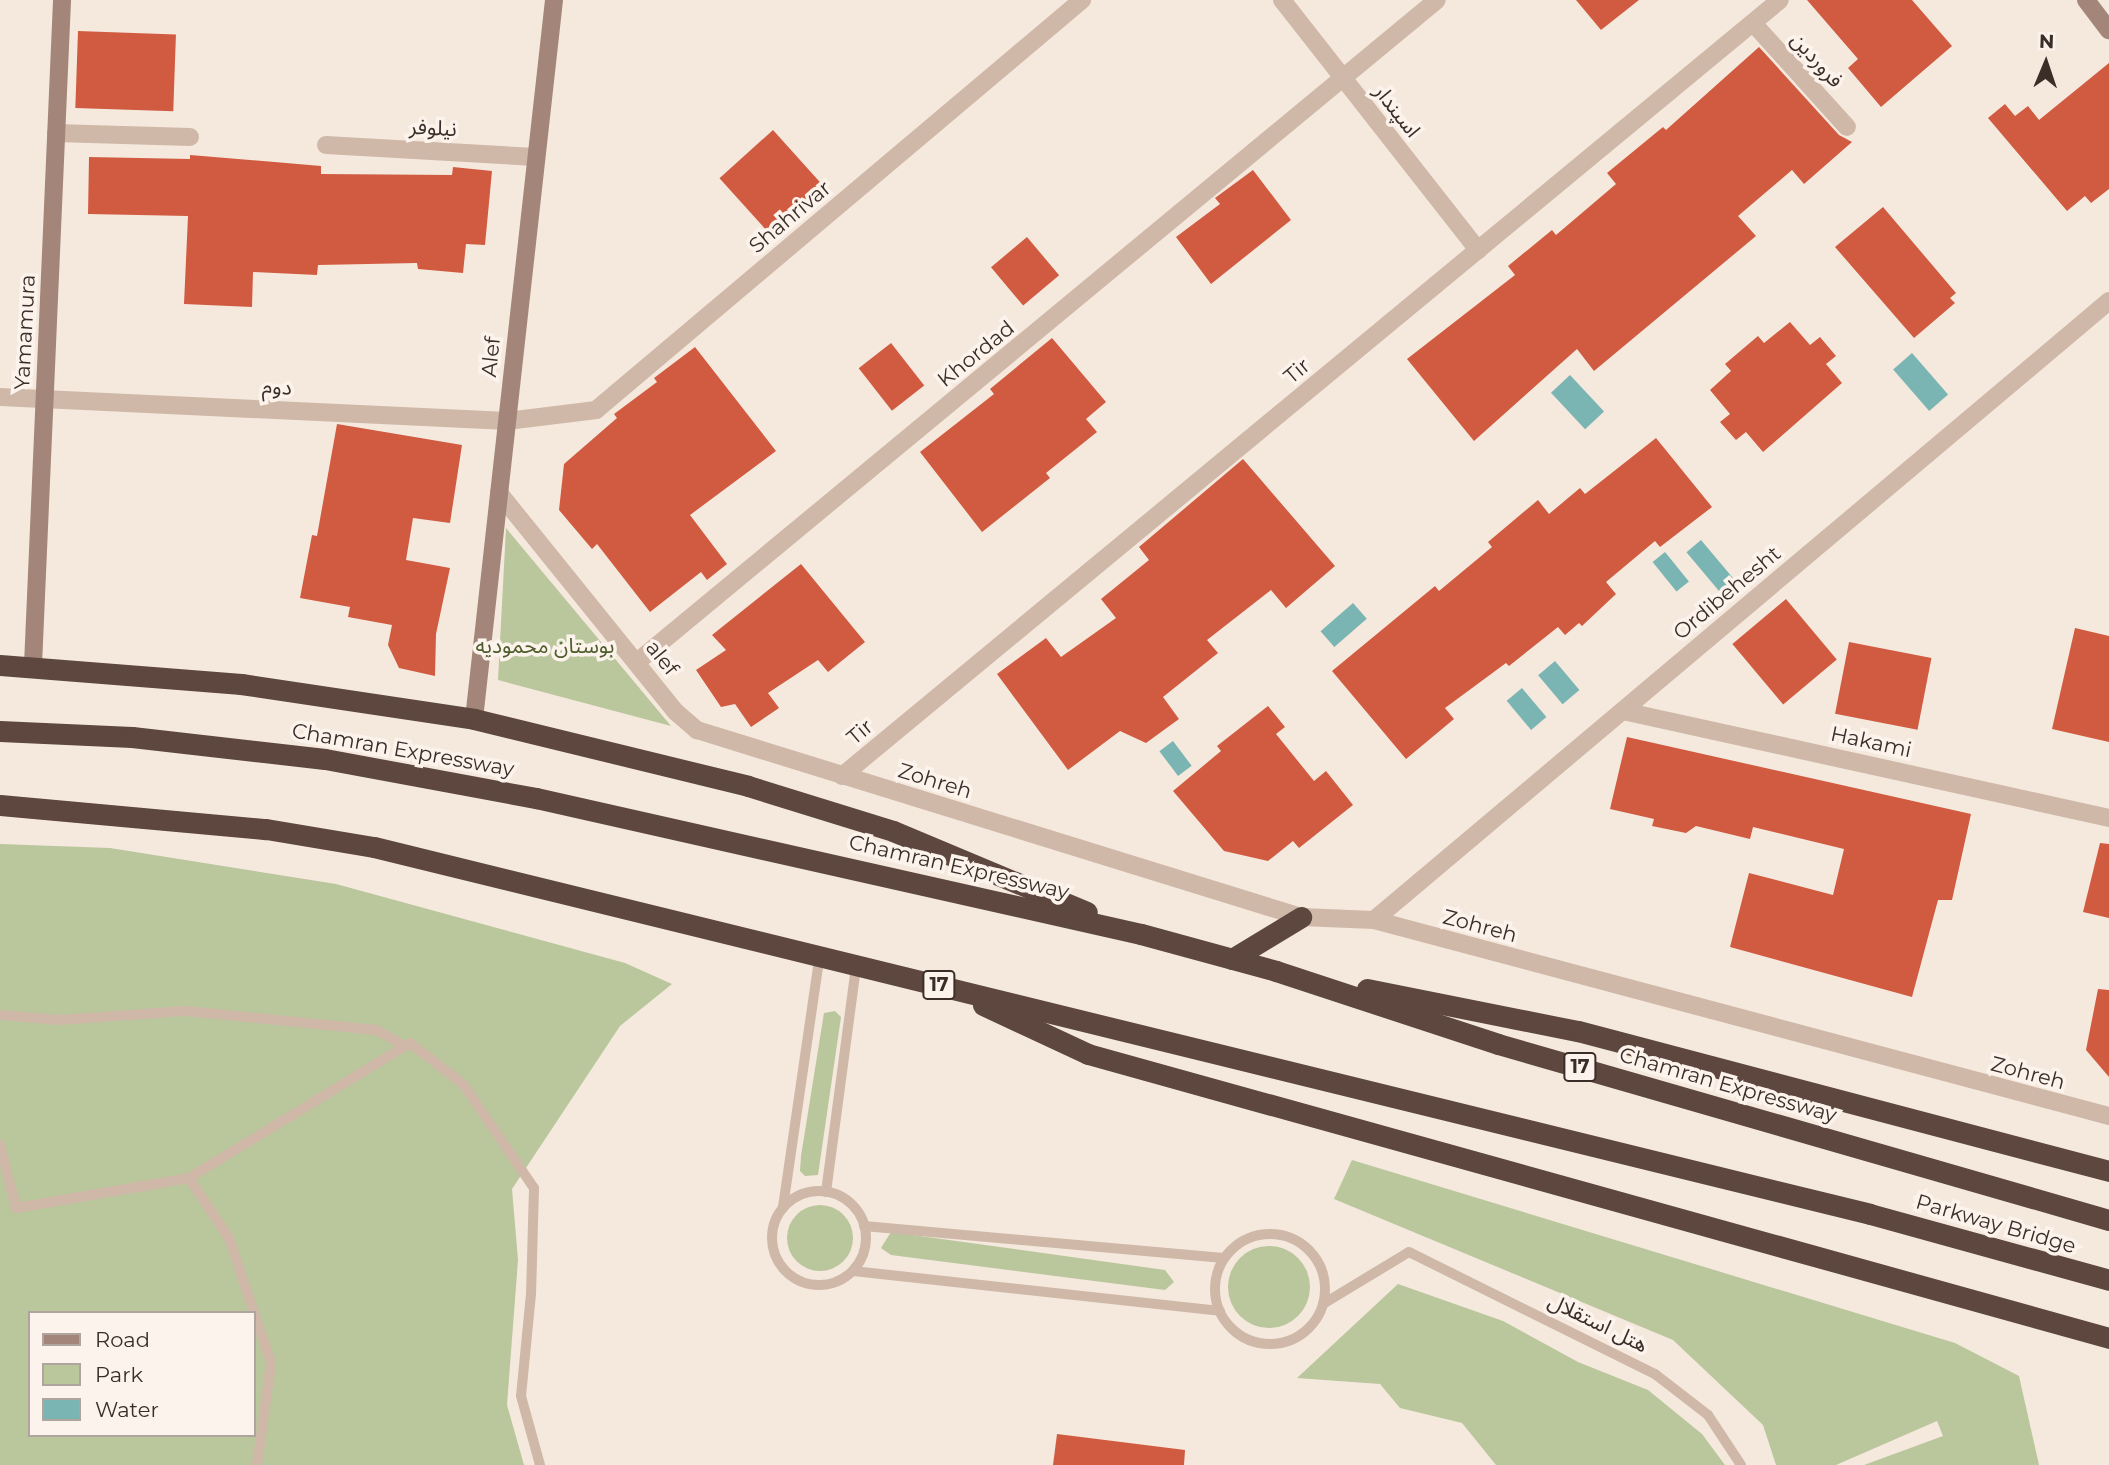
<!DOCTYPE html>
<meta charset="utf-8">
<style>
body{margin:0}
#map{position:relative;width:2109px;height:1465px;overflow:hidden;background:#f5e9de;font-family:Montserrat,"Noto Sans Arabic",sans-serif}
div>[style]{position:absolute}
.green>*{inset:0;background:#bac69c}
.round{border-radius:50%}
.water>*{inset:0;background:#7ab5b4;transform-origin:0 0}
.building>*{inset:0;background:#d15b40;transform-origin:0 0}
.lane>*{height:10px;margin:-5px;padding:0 5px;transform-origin:5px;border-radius:5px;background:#cfb8a8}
.lane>.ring{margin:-5px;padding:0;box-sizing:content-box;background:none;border:10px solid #cfb8a8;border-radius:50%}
.street>*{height:18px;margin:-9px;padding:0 9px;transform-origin:9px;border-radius:9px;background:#cfb8a8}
.secondary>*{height:18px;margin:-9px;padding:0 9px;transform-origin:9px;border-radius:9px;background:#a38679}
.highway>*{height:21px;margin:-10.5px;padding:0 10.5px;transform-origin:10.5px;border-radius:10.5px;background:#5d473f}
span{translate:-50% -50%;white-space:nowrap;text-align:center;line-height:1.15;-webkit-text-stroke:7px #fcf3ec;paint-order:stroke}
.shield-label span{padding:2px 5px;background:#fcf3ec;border:2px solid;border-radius:5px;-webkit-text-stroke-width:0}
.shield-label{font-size:19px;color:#3b2e29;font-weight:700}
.street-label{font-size:21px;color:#3b2e29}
.park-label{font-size:21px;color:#4d5c2a}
.legend{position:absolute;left:28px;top:1311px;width:228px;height:126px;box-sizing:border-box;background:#fcf3ec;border:2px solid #afa49e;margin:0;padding:9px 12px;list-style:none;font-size:21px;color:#3b2e29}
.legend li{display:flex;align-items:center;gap:14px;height:35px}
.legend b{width:35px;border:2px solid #afa49e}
.north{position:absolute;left:2011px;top:28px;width:70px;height:70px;-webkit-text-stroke:5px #fcf3ec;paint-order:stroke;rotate:2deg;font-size:19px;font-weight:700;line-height:28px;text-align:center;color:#3b2e29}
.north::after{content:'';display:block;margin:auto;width:24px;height:32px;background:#3b2e29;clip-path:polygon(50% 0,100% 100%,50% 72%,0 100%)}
</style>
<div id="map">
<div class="green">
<i style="clip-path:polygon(506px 528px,671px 726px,498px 680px)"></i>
<i style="clip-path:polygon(evenodd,0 844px,110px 848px,336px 884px,625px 963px,672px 984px,620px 1026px,512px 1189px,518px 1260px,507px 1405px,524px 1465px,0 1465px,0 844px,30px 1313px,254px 1313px,254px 1435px,30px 1435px,30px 1313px)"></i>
<i style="clip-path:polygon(835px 1011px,841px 1017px,818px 1175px,805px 1176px,800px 1171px,801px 1156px,824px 1013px)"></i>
<i style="clip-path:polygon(1352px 1160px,1955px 1343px,2019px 1376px,2039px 1465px,1864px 1465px,1943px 1436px,1937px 1421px,1836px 1465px,1776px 1465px,1763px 1425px,1673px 1340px,1334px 1199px)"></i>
<i class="round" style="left:787px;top:1205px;width:66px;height:66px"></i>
<i style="clip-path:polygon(891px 1232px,1165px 1270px,1174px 1282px,1165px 1290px,891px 1255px,881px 1248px)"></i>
<i class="round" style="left:1228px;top:1246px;width:82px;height:82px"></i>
<i style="clip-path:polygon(1398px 1284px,1503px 1321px,1578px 1362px,1648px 1390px,1702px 1434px,1725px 1465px,1496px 1465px,1462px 1423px,1400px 1408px,1380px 1384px,1297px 1378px)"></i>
</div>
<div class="water">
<i style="left:1912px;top:353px;width:55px;height:25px;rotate:49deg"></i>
<i style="left:1570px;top:375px;width:50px;height:26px;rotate:47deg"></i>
<i style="left:1701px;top:540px;width:51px;height:19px;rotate:50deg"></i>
<i style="left:1665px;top:552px;width:38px;height:16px;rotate:51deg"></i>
<i style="left:1353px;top:603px;width:21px;height:43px;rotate:49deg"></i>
<i style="left:1555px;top:661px;width:38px;height:22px;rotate:50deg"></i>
<i style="left:1522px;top:688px;width:38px;height:20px;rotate:50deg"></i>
<i style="left:1173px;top:741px;width:31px;height:17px;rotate:53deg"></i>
</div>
<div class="building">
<i style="clip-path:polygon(1576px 0,1639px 0,1601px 30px)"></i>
<i style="clip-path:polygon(1807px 0,1912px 0,1952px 46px,1881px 107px,1848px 68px,1858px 59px)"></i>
<i style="left:78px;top:31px;width:98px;height:77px;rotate:2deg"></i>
<i style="clip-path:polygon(1759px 47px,1839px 135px,1852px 142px,1804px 184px,1792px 170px,1738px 216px,1756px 236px,1594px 371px,1577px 349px,1474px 441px,1407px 359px,1515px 275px,1508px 266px,1552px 230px,1556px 235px,1616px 184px,1607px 173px,1663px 127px,1666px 130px)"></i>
<i style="clip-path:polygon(2109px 63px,2109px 189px,2091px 203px,2085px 196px,2067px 211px,1988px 118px,2005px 104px,2015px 116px,2028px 106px,2039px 120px)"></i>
<i style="left:773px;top:130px;width:77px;height:72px;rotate:48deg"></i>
<i style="clip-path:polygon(190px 155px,321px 166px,321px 174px,452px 175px,453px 167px,492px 171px,485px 245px,466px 244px,463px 273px,418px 269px,417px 263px,318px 265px,317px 275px,253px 272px,252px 307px,184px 304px,188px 216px,88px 214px,89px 157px,190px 159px)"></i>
<i style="clip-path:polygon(1253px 170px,1291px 220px,1211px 284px,1176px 237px,1220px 204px,1215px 198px)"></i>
<i style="clip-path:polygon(1883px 207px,1956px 293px,1950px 298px,1955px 303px,1914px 338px,1835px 247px)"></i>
<i style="left:1027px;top:237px;width:50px;height:47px;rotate:50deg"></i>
<i style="clip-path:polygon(1790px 322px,1810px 345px,1820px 337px,1836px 356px,1826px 364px,1842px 383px,1763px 452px,1746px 432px,1736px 440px,1720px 422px,1730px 414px,1710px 390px,1731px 371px,1725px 364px,1758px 336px,1764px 343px)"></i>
<i style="clip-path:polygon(1052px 338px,1106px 402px,1086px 419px,1097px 432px,1046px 473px,1050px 478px,982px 532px,920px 452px,994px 394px,990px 389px)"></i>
<i style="left:891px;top:343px;width:54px;height:41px;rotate:52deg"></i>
<i style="clip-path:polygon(695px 347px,776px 451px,690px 515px,727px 564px,707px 580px,701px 572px,650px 612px,597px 544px,592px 549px,559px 510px,564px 464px,617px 418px,614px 414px,657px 382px,654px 378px)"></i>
<i style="clip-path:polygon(337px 424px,462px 445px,450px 523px,413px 518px,406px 560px,450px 568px,436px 634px,435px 676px,399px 668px,388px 645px,392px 625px,348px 617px,350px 607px,300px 598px,312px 535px,317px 536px)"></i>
<i style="clip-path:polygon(1656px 438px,1712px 507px,1660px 547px,1655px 541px,1606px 582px,1616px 594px,1582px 626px,1579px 623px,1565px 635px,1558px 627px,1509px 666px,1506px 663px,1445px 708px,1454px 719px,1406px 759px,1332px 671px,1435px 586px,1439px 591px,1492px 547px,1488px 542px,1538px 500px,1549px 514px,1580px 488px,1585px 494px)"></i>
<i style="clip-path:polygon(1243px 459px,1335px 566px,1286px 608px,1271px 590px,1207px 640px,1218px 653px,1163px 697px,1179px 719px,1146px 743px,1120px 731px,1068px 770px,997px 674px,1046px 638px,1061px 657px,1116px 618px,1101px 599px,1149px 560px,1139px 547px)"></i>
<i style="clip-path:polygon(801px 564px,865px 642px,828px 672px,818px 660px,768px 693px,779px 708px,751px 727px,735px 704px,721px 707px,696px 670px,726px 650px,712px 635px)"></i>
<i style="left:1786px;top:599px;width:79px;height:70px;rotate:50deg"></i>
<i style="clip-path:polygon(2075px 628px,2109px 636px,2109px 742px,2052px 729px)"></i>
<i style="left:1849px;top:642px;width:84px;height:73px;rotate:11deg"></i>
<i style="clip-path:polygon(1268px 706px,1285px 727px,1276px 734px,1314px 781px,1326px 771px,1353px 805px,1299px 848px,1293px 841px,1268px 861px,1224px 851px,1173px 791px,1221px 751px,1217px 746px)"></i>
<i style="clip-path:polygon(1627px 737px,1971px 814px,1952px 900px,1938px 900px,1912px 997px,1730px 947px,1749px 873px,1833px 895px,1844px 849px,1753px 827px,1750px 839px,1696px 826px,1686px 833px,1652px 826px,1654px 819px,1610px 809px)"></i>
<i style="clip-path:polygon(2100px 843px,2109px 844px,2109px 918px,2083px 912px)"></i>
<i style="clip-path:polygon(2098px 989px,2109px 990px,2109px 1077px,2086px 1050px)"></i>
<i style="clip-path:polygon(1057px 1434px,1185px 1450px,1184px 1465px,1053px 1465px)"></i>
</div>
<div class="lane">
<i style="left:0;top:1015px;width:59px;rotate:4.8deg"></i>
<i style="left:59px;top:1020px;width:127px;rotate:-4.1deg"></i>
<i style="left:186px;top:1011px;width:191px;rotate:5.7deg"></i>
<i style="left:376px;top:1030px;width:33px;rotate:29deg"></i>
<i style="left:0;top:1145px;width:65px;rotate:75.7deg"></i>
<i style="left:16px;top:1208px;width:176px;rotate:-9.8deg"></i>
<i style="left:189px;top:1178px;width:72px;rotate:56.3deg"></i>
<i style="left:229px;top:1238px;width:132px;rotate:71.4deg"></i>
<i style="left:271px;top:1363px;width:103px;rotate:97.8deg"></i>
<i style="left:189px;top:1178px;width:259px;rotate:-31.4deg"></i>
<i style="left:410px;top:1043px;width:67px;rotate:37.7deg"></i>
<i style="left:463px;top:1084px;width:126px;rotate:55.7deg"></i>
<i style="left:534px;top:1188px;width:106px;rotate:91.6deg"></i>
<i style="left:531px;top:1294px;width:102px;rotate:95.6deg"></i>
<i style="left:521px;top:1396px;width:72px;rotate:74.6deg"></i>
<i class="ring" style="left:772px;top:1191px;width:84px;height:84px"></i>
<i style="left:826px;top:1192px;width:226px;rotate:-82.4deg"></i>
<i style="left:783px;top:1207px;width:251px;rotate:-81.7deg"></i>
<i style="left:864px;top:1226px;width:361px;rotate:5.1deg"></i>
<i class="ring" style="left:1215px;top:1234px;width:100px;height:100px"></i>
<i style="left:853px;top:1271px;width:369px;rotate:6.2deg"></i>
<i style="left:1323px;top:1304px;width:100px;rotate:-31.2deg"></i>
<i style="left:1409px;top:1252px;width:275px;rotate:26.4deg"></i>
<i style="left:1655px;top:1374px;width:67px;rotate:37.7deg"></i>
<i style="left:1708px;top:1415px;width:60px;rotate:56.6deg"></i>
</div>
<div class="street">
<i style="left:1282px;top:0;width:318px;rotate:51.9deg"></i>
<i style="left:1753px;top:23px;width:140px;rotate:47.9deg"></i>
<i style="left:56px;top:133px;width:134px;rotate:1.7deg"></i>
<i style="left:326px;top:145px;width:210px;rotate:3.3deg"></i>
<i style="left:0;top:397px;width:508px;rotate:2.71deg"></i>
<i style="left:507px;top:421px;width:90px;rotate:-7deg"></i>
<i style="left:596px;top:410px;width:636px;rotate:-40.15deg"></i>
<i style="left:499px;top:493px;width:282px;rotate:51.1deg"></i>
<i style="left:676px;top:712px;width:28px;rotate:41deg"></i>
<i style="left:697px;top:730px;width:632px;rotate:17.2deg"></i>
<i style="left:1301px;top:917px;width:73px;rotate:2.4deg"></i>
<i style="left:1374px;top:920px;width:761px;rotate:14.93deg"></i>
<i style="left:637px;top:662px;width:1038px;rotate:-39.61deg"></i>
<i style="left:1623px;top:711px;width:498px;rotate:12.4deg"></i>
<i style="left:842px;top:776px;width:1217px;rotate:-39.6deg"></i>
<i style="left:1374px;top:920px;width:961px;rotate:-40.1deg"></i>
</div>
<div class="secondary">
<i style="left:2086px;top:0;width:38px;rotate:53deg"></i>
<i style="left:33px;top:665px;width:666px;rotate:-87.5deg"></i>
<i style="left:474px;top:719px;width:723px;rotate:-83.65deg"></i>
</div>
<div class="highway">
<i style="left:0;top:665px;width:242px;rotate:4.5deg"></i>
<i style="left:241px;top:684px;width:236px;rotate:8.5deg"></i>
<i style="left:474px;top:719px;width:282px;rotate:13.7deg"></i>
<i style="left:748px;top:786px;width:152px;rotate:17.2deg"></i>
<i style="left:893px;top:831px;width:210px;rotate:22.7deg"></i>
<i style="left:0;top:731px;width:132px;rotate:2.6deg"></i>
<i style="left:132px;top:737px;width:194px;rotate:6.5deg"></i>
<i style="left:325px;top:759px;width:215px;rotate:10.5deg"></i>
<i style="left:536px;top:798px;width:620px;rotate:12.67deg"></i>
<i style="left:1141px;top:934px;width:140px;rotate:15.3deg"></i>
<i style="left:1276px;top:971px;width:234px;rotate:18.2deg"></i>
<i style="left:1498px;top:1044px;width:636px;rotate:16.07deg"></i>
<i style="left:0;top:805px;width:267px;rotate:5.2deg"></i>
<i style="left:266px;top:829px;width:109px;rotate:9.5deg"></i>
<i style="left:374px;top:847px;width:1540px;rotate:13.78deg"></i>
<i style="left:1870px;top:1214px;width:248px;rotate:15.4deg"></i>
<i style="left:1232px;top:959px;width:81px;rotate:-31.3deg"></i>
<i style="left:1367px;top:989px;width:215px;rotate:11.3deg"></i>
<i style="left:1578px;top:1031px;width:549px;rotate:14.77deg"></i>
<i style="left:983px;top:1005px;width:116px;rotate:25deg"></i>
<i style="left:1088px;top:1054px;width:1060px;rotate:15.54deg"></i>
</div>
<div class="shield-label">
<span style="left:939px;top:985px">17</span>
<span style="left:1580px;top:1067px">17</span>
</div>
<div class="street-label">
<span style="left:1817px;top:60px;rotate:48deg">فروردین</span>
<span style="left:1397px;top:111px;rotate:52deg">اسپندار</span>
<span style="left:433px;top:128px;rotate:3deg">نیلوفر</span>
<span style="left:790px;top:217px;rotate:-40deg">Shahrivar</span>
<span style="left:25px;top:332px;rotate:-87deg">Yamamura</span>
<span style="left:976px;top:354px;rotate:-39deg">Khordad</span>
<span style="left:491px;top:357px;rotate:-84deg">Alef</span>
<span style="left:1297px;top:371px;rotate:-40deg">Tir</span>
<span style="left:277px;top:387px;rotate:3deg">دوم</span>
<span style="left:1727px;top:593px;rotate:-40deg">Ordibehesht</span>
<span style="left:662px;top:658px;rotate:51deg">alef</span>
<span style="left:860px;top:732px;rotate:-40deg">Tir</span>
<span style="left:1871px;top:742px;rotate:12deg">Hakami</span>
<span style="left:403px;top:750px;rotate:10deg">Chamran Expressway</span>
<span style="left:935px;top:781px;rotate:17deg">Zohreh</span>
<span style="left:959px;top:867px;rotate:13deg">Chamran Expressway</span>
<span style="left:1480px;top:926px;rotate:15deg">Zohreh</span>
<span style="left:2028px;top:1073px;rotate:15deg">Zohreh</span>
<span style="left:1728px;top:1085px;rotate:16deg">Chamran Expressway</span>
<span style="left:1996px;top:1224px;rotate:16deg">Parkway Bridge</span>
<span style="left:1598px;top:1323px;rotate:26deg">هتل استقلال</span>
</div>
<div class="park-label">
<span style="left:545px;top:646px">بوستان محمودیه</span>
</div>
<ul class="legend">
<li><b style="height:9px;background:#a38679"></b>Road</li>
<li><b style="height:19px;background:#bac69c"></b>Park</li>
<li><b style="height:19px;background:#7ab5b4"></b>Water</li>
</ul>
<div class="north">N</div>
</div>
